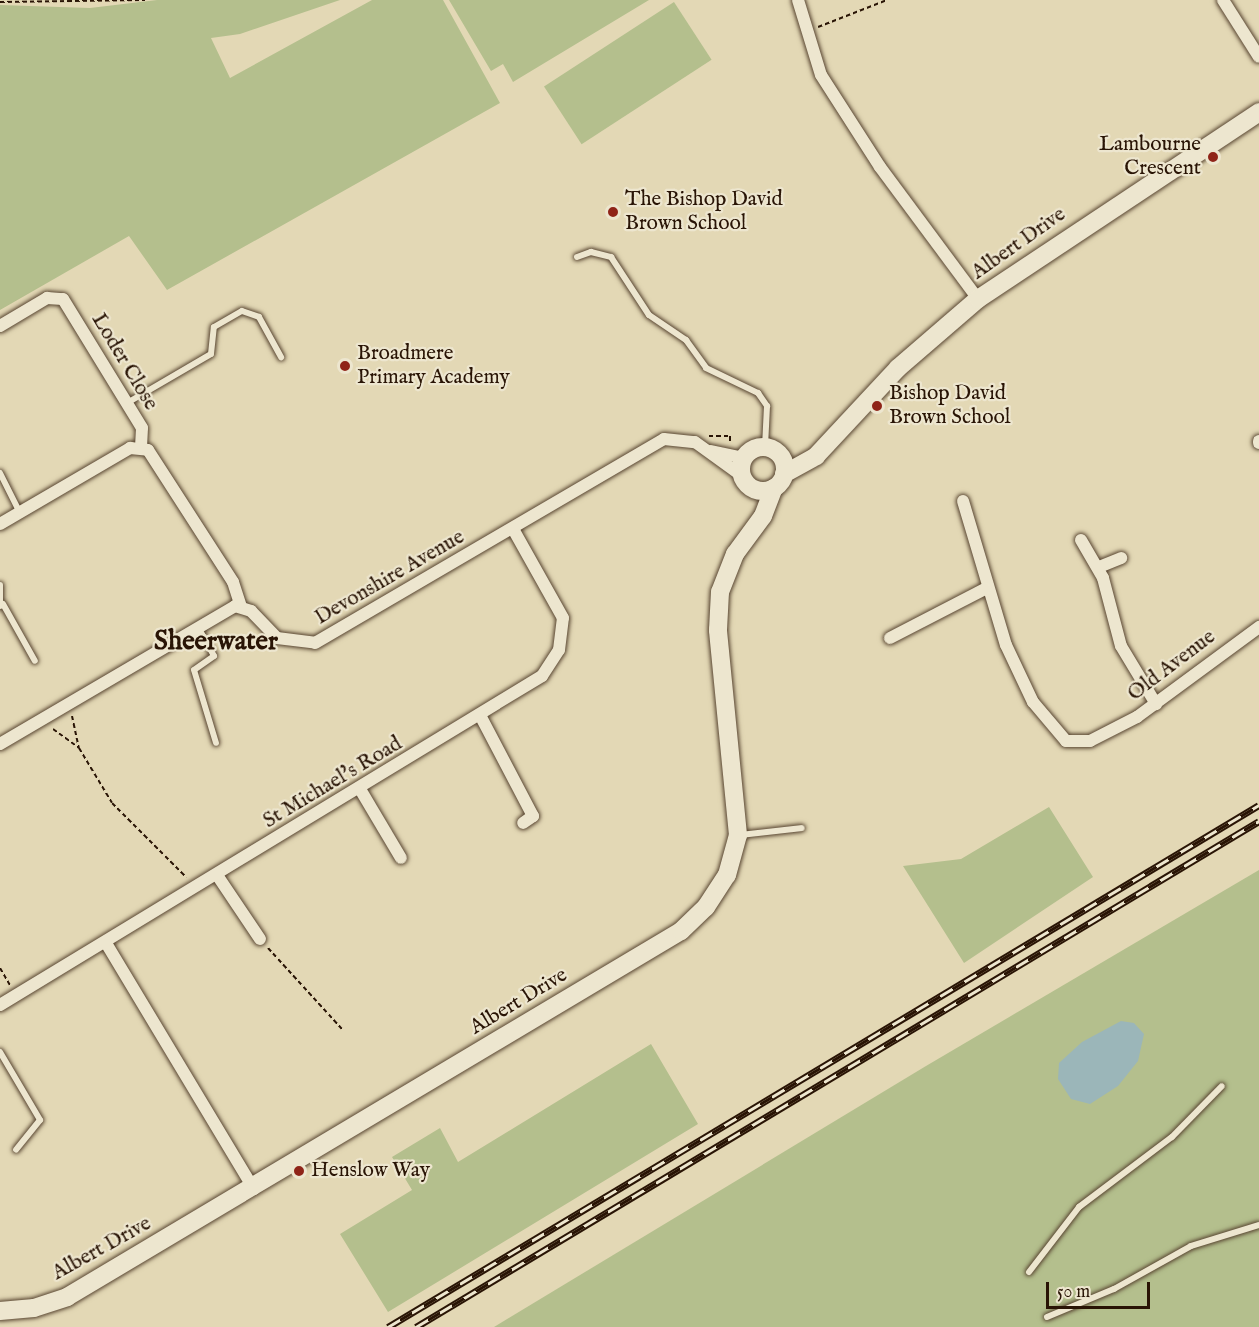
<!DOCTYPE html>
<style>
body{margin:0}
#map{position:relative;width:1259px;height:1327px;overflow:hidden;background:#e3d8b5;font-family:"IM FELL English",serif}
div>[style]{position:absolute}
.green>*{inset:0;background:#b4bf8d;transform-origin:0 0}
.water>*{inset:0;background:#9bb6b9}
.path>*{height:2px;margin-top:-1px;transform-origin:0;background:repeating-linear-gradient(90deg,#291405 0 4.5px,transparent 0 7.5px)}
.roads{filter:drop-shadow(0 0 2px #584531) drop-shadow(0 0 2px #584531)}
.lane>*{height:6px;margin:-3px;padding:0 3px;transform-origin:3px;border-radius:3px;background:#ede6cf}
.street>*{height:12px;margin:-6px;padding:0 6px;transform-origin:6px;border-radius:6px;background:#ede6cf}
.secondary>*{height:18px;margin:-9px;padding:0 9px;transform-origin:9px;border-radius:9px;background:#ede6cf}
.secondary>.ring{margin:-9px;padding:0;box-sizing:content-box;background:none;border:18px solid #ede6cf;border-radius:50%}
.rail>*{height:7px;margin-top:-3.5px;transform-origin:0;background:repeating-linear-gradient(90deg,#ede6cf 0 14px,#291405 0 28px);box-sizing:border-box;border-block:2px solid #291405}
.dots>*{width:16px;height:16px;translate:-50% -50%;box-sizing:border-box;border:3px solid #ede6cf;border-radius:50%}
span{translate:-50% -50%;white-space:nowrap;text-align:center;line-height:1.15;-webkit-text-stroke:4.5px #ede6cf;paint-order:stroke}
.poi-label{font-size:21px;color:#291405}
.right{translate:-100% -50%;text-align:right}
.left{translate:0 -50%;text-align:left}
.street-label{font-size:21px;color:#291405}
.district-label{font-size:27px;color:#291405;font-weight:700}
.scale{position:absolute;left:1046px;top:1282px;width:104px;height:27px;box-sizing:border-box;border:3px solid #291405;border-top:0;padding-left:8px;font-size:18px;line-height:21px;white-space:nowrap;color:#291405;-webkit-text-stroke:4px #ede6cf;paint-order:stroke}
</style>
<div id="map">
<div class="green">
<i style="clip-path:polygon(157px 0,340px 0,240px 34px,211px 38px,230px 78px,372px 0,443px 0,500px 103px,167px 290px,129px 236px,0 310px,0 5px,90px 8px)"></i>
<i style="clip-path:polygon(449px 0,649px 0,513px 82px,503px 64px,491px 71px)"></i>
<i style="left:674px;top:2px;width:69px;height:155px;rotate:57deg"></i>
<i style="clip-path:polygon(1049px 807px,1093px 877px,964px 963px,903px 866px,961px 859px)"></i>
<i style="clip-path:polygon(1259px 870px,1259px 1327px,494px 1327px,926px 1066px)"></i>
<i style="clip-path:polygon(651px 1044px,698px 1124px,388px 1312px,340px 1234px,412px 1190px,392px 1157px,440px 1128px,458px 1162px)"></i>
</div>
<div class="water">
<i style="clip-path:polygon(1121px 1021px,1134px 1023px,1144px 1034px,1138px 1061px,1118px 1086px,1090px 1104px,1071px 1099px,1058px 1079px,1059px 1063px,1082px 1042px)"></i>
</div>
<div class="path">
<i style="left:0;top:2px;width:145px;rotate:-0.8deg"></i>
<i style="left:818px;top:27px;width:74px;rotate:-21.4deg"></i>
<i style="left:709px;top:436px;width:21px"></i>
<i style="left:730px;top:436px;width:5px;rotate:90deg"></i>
<i style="left:72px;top:716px;width:33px;rotate:78deg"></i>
<i style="left:53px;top:729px;width:32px;rotate:36deg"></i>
<i style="left:79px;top:748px;width:64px;rotate:59deg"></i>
<i style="left:112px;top:803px;width:105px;rotate:45deg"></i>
<i style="left:268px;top:948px;width:111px;rotate:47.6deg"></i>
<i style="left:0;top:968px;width:20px;rotate:60deg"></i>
</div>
<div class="roads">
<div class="lane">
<i style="left:577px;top:257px;width:15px;rotate:-20deg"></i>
<i style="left:591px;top:252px;width:21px;rotate:14deg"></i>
<i style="left:611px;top:257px;width:69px;rotate:56.8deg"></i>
<i style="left:649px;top:315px;width:45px;rotate:34deg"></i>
<i style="left:686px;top:340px;width:34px;rotate:54deg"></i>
<i style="left:706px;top:368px;width:58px;rotate:25.7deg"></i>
<i style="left:758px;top:393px;width:16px;rotate:55deg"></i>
<i style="left:767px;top:406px;width:41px;rotate:92.8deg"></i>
<i style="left:127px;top:403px;width:97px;rotate:-30.3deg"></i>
<i style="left:211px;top:354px;width:27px;rotate:-84deg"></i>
<i style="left:214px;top:327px;width:32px;rotate:-30deg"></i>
<i style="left:242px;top:311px;width:18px;rotate:19deg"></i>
<i style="left:259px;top:317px;width:46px;rotate:61.2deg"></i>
<i style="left:0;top:473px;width:45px;rotate:63.4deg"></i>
<i style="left:0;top:585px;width:21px;rotate:90deg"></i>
<i style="left:3px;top:604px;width:65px;rotate:60.7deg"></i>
<i style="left:198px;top:627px;width:33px;rotate:61deg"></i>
<i style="left:214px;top:656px;width:24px;rotate:145deg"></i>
<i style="left:194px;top:670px;width:76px;rotate:73.2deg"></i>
<i style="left:741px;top:835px;width:61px;rotate:-6.5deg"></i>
<i style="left:0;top:1052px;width:79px;rotate:59.5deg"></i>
<i style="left:40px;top:1120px;width:38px;rotate:129deg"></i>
<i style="left:1029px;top:1272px;width:82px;rotate:-52.4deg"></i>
<i style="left:1079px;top:1207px;width:116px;rotate:-37deg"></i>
<i style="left:1172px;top:1137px;width:71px;rotate:-45.6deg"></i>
<i style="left:1047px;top:1317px;width:73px;rotate:-22.7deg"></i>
<i style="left:1114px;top:1289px;width:88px;rotate:-29.2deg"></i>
<i style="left:1191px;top:1246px;width:71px;rotate:-17.2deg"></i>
</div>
<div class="street">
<i style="left:798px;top:0;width:78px;rotate:73deg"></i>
<i style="left:821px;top:75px;width:109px;rotate:57.3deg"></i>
<i style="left:880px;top:167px;width:164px;rotate:53.4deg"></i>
<i style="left:1223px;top:0;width:67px;rotate:57.7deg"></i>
<i style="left:0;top:326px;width:55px;rotate:-30.8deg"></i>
<i style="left:47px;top:298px;width:16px;rotate:4deg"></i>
<i style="left:63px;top:299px;width:151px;rotate:58.5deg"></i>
<i style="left:142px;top:428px;width:20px;rotate:93deg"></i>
<i style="left:1259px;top:441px;width:2px;rotate:90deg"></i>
<i style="left:711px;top:451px;width:34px;rotate:12deg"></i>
<i style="left:963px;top:501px;width:150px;rotate:73.4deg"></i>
<i style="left:1006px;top:645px;width:63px;rotate:64.7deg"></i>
<i style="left:1033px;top:702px;width:51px;rotate:49.8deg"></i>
<i style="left:1066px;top:741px;width:24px"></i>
<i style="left:1090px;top:741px;width:53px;rotate:-27.1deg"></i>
<i style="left:1137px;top:717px;width:152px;rotate:-36.4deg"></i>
<i style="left:0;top:524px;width:151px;rotate:-30.3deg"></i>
<i style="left:130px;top:448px;width:18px;rotate:6deg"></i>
<i style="left:148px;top:450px;width:157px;rotate:57.2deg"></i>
<i style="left:233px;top:582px;width:25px;rotate:72deg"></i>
<i style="left:1081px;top:540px;width:44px;rotate:59.9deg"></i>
<i style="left:1103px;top:578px;width:70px;rotate:75.2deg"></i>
<i style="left:1121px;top:646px;width:68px;rotate:58.9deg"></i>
<i style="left:1099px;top:567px;width:24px;rotate:-22deg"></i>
<i style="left:890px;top:638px;width:107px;rotate:-27.3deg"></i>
<i style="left:481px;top:717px;width:112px;rotate:62.3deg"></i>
<i style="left:533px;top:816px;width:12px;rotate:145deg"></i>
<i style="left:0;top:744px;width:273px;rotate:-30.4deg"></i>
<i style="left:235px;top:606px;width:17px;rotate:17deg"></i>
<i style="left:251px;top:611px;width:37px;rotate:46deg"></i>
<i style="left:277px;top:638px;width:38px;rotate:7deg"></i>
<i style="left:315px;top:643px;width:404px;rotate:-30.3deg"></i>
<i style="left:664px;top:439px;width:31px;rotate:6deg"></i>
<i style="left:695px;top:442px;width:57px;rotate:35.7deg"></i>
<i style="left:360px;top:789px;width:80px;rotate:59.3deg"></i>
<i style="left:217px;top:875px;width:77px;rotate:56.1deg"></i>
<i style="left:106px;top:943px;width:287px;rotate:59deg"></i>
<i style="left:0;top:1005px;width:634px;rotate:-31.26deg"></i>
<i style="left:542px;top:676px;width:31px;rotate:-57deg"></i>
<i style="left:559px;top:650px;width:32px;rotate:-83deg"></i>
<i style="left:563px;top:618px;width:102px;rotate:-119.3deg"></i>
</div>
<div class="secondary">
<i class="ring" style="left:741px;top:447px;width:26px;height:26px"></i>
<i style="left:784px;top:474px;width:37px;rotate:-29deg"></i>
<i style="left:816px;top:456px;width:120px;rotate:-47deg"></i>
<i style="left:898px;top:368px;width:106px;rotate:-40.8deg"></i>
<i style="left:978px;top:299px;width:338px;rotate:-33.6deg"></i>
<i style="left:0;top:1311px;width:34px;rotate:-5deg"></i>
<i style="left:34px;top:1308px;width:35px;rotate:-18deg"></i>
<i style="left:67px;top:1297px;width:715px;rotate:-30.8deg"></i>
<i style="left:681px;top:931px;width:35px;rotate:-44deg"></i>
<i style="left:706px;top:907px;width:38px;rotate:-57deg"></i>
<i style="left:727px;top:875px;width:41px;rotate:-74.6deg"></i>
<i style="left:738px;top:835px;width:206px;rotate:-95.6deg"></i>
<i style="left:718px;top:630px;width:38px;rotate:-87deg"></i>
<i style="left:720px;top:592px;width:41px;rotate:-68.5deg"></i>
<i style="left:735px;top:554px;width:47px;rotate:-53.6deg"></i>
<i style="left:763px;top:516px;width:30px;rotate:-69deg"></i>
</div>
</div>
<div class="rail">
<i style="left:388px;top:1327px;width:1015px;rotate:-30.93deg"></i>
<i style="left:416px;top:1327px;width:983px;rotate:-30.97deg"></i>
</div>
<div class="dots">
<i style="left:1213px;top:157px;background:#8f2418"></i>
<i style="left:613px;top:212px;background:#8f2418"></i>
<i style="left:345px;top:366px;background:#8f2418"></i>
<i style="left:877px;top:406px;background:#8f2418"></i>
<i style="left:299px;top:1171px;background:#8f2418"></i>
</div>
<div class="poi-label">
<span class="right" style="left:1201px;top:157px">Lambourne<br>Crescent</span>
<span class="left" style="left:625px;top:212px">The Bishop David<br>Brown School</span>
<span class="left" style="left:357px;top:366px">Broadmere<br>Primary Academy</span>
<span class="left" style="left:889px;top:406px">Bishop David<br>Brown School</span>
<span class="left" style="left:311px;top:1171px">Henslow Way</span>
</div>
<div class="street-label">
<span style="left:1019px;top:244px;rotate:-35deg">Albert Drive</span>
<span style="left:124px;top:362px;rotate:59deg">Loder Close</span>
<span style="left:390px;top:578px;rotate:-30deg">Devonshire Avenue</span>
<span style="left:1172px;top:666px;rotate:-37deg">Old Avenue</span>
<span style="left:333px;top:783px;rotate:-31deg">St Michael's Road</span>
<span style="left:519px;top:1002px;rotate:-31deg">Albert Drive</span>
<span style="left:102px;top:1249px;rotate:-29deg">Albert Drive</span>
</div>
<div class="district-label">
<span style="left:216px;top:643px">Sheerwater</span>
</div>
<div class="scale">50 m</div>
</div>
